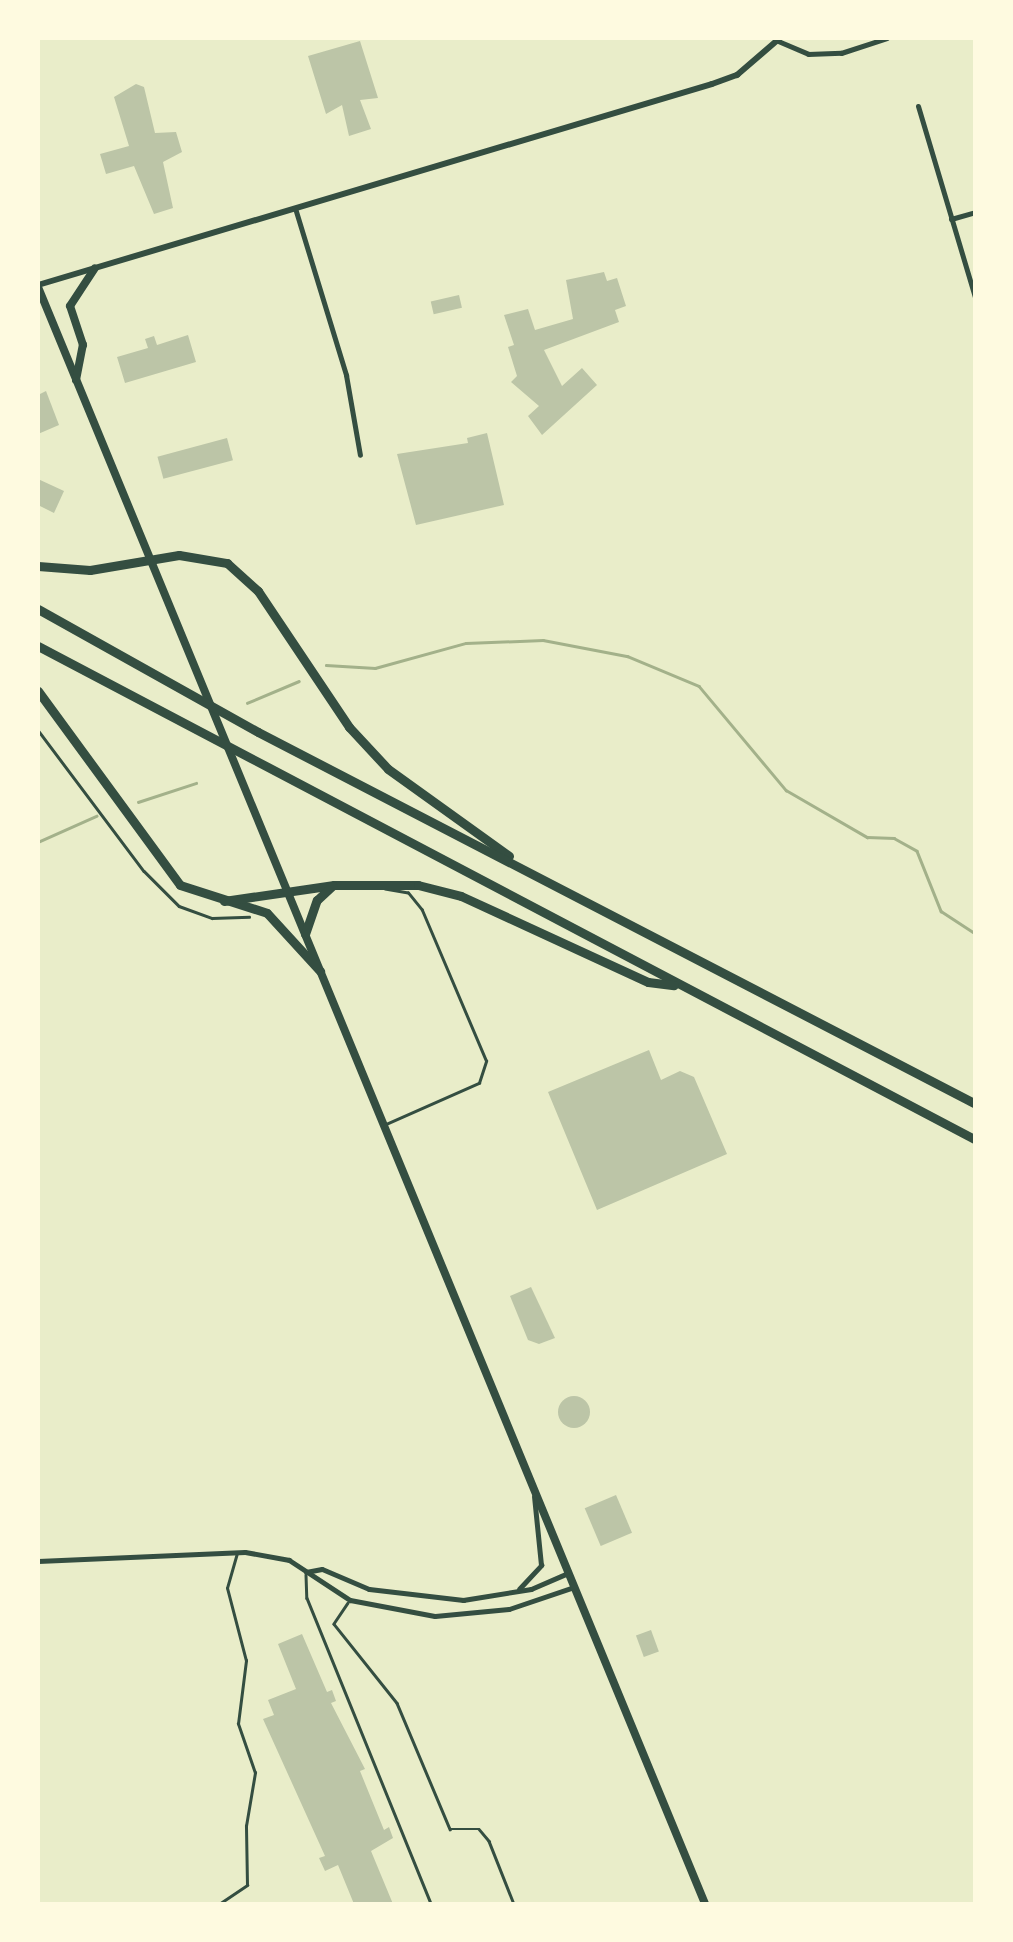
<!DOCTYPE html>
<style>
body{margin:0}
#map{position:relative;width:1013px;height:1942px;overflow:hidden;background:#e9edc9;font-family:"Space Grotesk",sans-serif}
div>[style]{position:absolute}
.stream>*{height:2.5px;margin:-1.25px;padding:0 1.25px;transform-origin:1.25px;border-radius:1.25px;background:#a3b18a}
.building>*{inset:0;background:#bcc5a7;transform-origin:0 0}
.round{border-radius:50%}
.path>*{height:2.5px;margin:-1.25px;padding:0 1.25px;transform-origin:1.25px;border-radius:1.25px;background:#344e41}
.service>*{height:2.5px;margin:-1.25px;padding:0 1.25px;transform-origin:1.25px;border-radius:1.25px;background:#344e41}
.minor>*{height:5px;margin:-2.5px;padding:0 2.5px;transform-origin:2.5px;border-radius:2.5px;background:#344e41}
.tertiary>*{height:6px;margin:-3px;padding:0 3px;transform-origin:3px;border-radius:3px;background:#344e41}
.primary>*{height:8px;margin:-4px;padding:0 4px;transform-origin:4px;border-radius:4px;background:#344e41}
.motorway>*{height:9px;margin:-4.5px;padding:0 4.5px;transform-origin:4.5px;border-radius:4.5px;background:#344e41}
span{translate:-50% -50%;white-space:nowrap;text-align:center;line-height:1.15;-webkit-text-stroke:9px #fefae0;paint-order:stroke}
.frame{position:absolute;inset:0;border:40px solid #fefae0;pointer-events:none}
</style>
<div id="map">
<div class="stream">
<i style="left:326px;top:665px;width:49px;rotate:3.5deg"></i>
<i style="left:375px;top:668px;width:94px;rotate:-15.4deg"></i>
<i style="left:466px;top:643px;width:77px;rotate:-2.2deg"></i>
<i style="left:543px;top:640px;width:86px;rotate:10.8deg"></i>
<i style="left:627px;top:656px;width:78px;rotate:22.6deg"></i>
<i style="left:699px;top:686px;width:136px;rotate:50.1deg"></i>
<i style="left:786px;top:790px;width:94px;rotate:30.1deg"></i>
<i style="left:867px;top:837px;width:27px;rotate:2deg"></i>
<i style="left:894px;top:838px;width:26px;rotate:29deg"></i>
<i style="left:917px;top:851px;width:65px;rotate:68.2deg"></i>
<i style="left:941px;top:911px;width:42px;rotate:33.3deg"></i>
<i style="left:247px;top:703px;width:56px;rotate:-22.9deg"></i>
<i style="left:138px;top:802px;width:61px;rotate:-18.1deg"></i>
<i style="left:38px;top:842px;width:64px;rotate:-24.1deg"></i>
</div>
<div class="building">
<i style="clip-path:polygon(360px 41px,378px 98px,360px 100px,371px 129px,349px 136px,342px 105px,326px 114px,308px 56px)"></i>
<i style="clip-path:polygon(136px 84px,144px 87px,155px 133px,176px 132px,182px 152px,163px 162px,173px 208px,154px 214px,134px 166px,106px 174px,100px 154px,129px 146px,114px 97px)"></i>
<i style="clip-path:polygon(604px 272px,607px 281px,617px 278px,626px 306px,615px 310px,619px 322px,544px 350px,562px 386px,582px 368px,597px 385px,542px 435px,528px 416px,539px 406px,511px 382px,517px 376px,508px 347px,514px 345px,504px 315px,528px 309px,535px 330px,573px 319px,566px 280px)"></i>
<i style="left:459px;top:295px;width:13px;height:29px;rotate:77deg"></i>
<i style="clip-path:polygon(188px 335px,196px 362px,125px 383px,117px 357px,148px 348px,145px 339px,154px 336px,157px 345px)"></i>
<i style="clip-path:polygon(46px 391px,59px 425px,38px 434px,38px 395px)"></i>
<i style="clip-path:polygon(487px 433px,504px 505px,416px 525px,397px 454px,468px 443px,467px 438px)"></i>
<i style="left:227px;top:438px;width:23px;height:72px;rotate:75deg"></i>
<i style="clip-path:polygon(38px 479px,64px 491px,54px 513px,38px 505px)"></i>
<i style="clip-path:polygon(649px 1050px,661px 1080px,680px 1071px,694px 1077px,727px 1154px,597px 1210px,548px 1092px)"></i>
<i style="clip-path:polygon(531px 1287px,555px 1338px,539px 1344px,528px 1340px,510px 1296px)"></i>
<i class="round" style="left:558px;top:1396px;width:32px;height:32px"></i>
<i style="left:616px;top:1495px;width:41px;height:34px;rotate:67deg"></i>
<i style="left:651px;top:1630px;width:23px;height:16px;rotate:70deg"></i>
<i style="clip-path:polygon(302px 1634px,327px 1692px,332px 1690px,336px 1701px,331px 1703px,365px 1769px,360px 1771px,384px 1830px,389px 1827px,393px 1838px,371px 1851px,393px 1904px,354px 1904px,338px 1865px,325px 1871px,319px 1858px,325px 1856px,263px 1719px,274px 1715px,268px 1700px,296px 1689px,278px 1644px)"></i>
</div>
<div class="path">
<i style="left:38px;top:730px;width:176px;rotate:53.1deg"></i>
<i style="left:144px;top:871px;width:49px;rotate:45deg"></i>
<i style="left:179px;top:906px;width:35px;rotate:20deg"></i>
<i style="left:212px;top:918px;width:37px;rotate:-2deg"></i>
</div>
<div class="service">
<i style="left:384px;top:1125px;width:104px;rotate:-23.9deg"></i>
<i style="left:479px;top:1083px;width:23px;rotate:-72deg"></i>
<i style="left:486px;top:1061px;width:164px;rotate:-113deg"></i>
<i style="left:422px;top:910px;width:22px;rotate:-129deg"></i>
<i style="left:408px;top:893px;width:23px;rotate:-170deg"></i>
<i style="left:306px;top:1575px;width:23px;rotate:88deg"></i>
<i style="left:307px;top:1598px;width:330px;rotate:67.9deg"></i>
<i style="left:348px;top:1603px;width:25px;rotate:124deg"></i>
<i style="left:334px;top:1624px;width:101px;rotate:51.4deg"></i>
<i style="left:397px;top:1703px;width:137px;rotate:67.2deg"></i>
<i style="left:450px;top:1829px;width:29px"></i>
<i style="left:479px;top:1829px;width:16px;rotate:50deg"></i>
<i style="left:489px;top:1841px;width:68px;rotate:68.4deg"></i>
<i style="left:219px;top:1904px;width:34px;rotate:-34deg"></i>
<i style="left:247px;top:1885px;width:59px;rotate:-91deg"></i>
<i style="left:246px;top:1826px;width:54px;rotate:-80.4deg"></i>
<i style="left:255px;top:1773px;width:52px;rotate:-109.1deg"></i>
<i style="left:238px;top:1724px;width:64px;rotate:-82.8deg"></i>
<i style="left:246px;top:1661px;width:75px;rotate:-104.6deg"></i>
<i style="left:227px;top:1588px;width:37px;rotate:-74deg"></i>
</div>
<div class="minor">
<i style="left:778px;top:41px;width:33px;rotate:23deg"></i>
<i style="left:808px;top:54px;width:33px;rotate:-2deg"></i>
<i style="left:841px;top:53px;width:48px;rotate:-18.1deg"></i>
<i style="left:918px;top:106px;width:202px;rotate:73.4deg"></i>
<i style="left:295px;top:208px;width:175px;rotate:73deg"></i>
<i style="left:346px;top:375px;width:81px;rotate:80.1deg"></i>
<i style="left:951px;top:219px;width:26px;rotate:-16deg"></i>
<i style="left:38px;top:1561px;width:207px;rotate:-2.5deg"></i>
<i style="left:245px;top:1552px;width:45px;rotate:10.3deg"></i>
<i style="left:289px;top:1560px;width:73px;rotate:33.3deg"></i>
<i style="left:350px;top:1600px;width:86px;rotate:10.7deg"></i>
<i style="left:435px;top:1616px;width:74px;rotate:-5.4deg"></i>
<i style="left:509px;top:1609px;width:69px;rotate:-18.7deg"></i>
<i style="left:306px;top:1572px;width:16px;rotate:-11deg"></i>
<i style="left:322px;top:1569px;width:51px;rotate:23.1deg"></i>
<i style="left:369px;top:1589px;width:95px;rotate:6.7deg"></i>
<i style="left:463px;top:1600px;width:69px;rotate:-9.2deg"></i>
<i style="left:531px;top:1589px;width:40px;rotate:-23.4deg"></i>
<i style="left:519px;top:1589px;width:33px;rotate:-47deg"></i>
<i style="left:541px;top:1565px;width:69px;rotate:-95.8deg"></i>
</div>
<div class="tertiary">
<i style="left:38px;top:285px;width:703px;rotate:-16.61deg"></i>
<i style="left:712px;top:84px;width:27px;rotate:-20deg"></i>
<i style="left:737px;top:75px;width:57px;rotate:-40.7deg"></i>
</div>
<div class="primary">
<i style="left:38px;top:287px;width:1749px;rotate:67.58deg"></i>
<i style="left:76px;top:380px;width:36px;rotate:-79deg"></i>
<i style="left:83px;top:345px;width:41px;rotate:-108.4deg"></i>
<i style="left:70px;top:306px;width:45px;rotate:-56.7deg"></i>
</div>
<div class="motorway">
<i style="left:38px;top:566px;width:52px;rotate:4.4deg"></i>
<i style="left:90px;top:570px;width:90px;rotate:-9.6deg"></i>
<i style="left:179px;top:555px;width:49px;rotate:9.5deg"></i>
<i style="left:227px;top:563px;width:42px;rotate:42.1deg"></i>
<i style="left:258px;top:591px;width:164px;rotate:56.2deg"></i>
<i style="left:349px;top:727px;width:57px;rotate:47.1deg"></i>
<i style="left:388px;top:769px;width:149px;rotate:35.7deg"></i>
<i style="left:38px;top:609px;width:252px;rotate:29.2deg"></i>
<i style="left:258px;top:732px;width:809px;rotate:27.39deg"></i>
<i style="left:38px;top:646px;width:1060px;rotate:27.77deg"></i>
<i style="left:38px;top:691px;width:240px;rotate:53.8deg"></i>
<i style="left:180px;top:885px;width:91px;rotate:17.8deg"></i>
<i style="left:267px;top:913px;width:79px;rotate:47.6deg"></i>
<i style="left:224px;top:901px;width:111px;rotate:-8.3deg"></i>
<i style="left:334px;top:885px;width:84px"></i>
<i style="left:418px;top:885px;width:44px;rotate:14.3deg"></i>
<i style="left:461px;top:896px;width:206px;rotate:24.7deg"></i>
<i style="left:648px;top:982px;width:26px;rotate:7deg"></i>
<i style="left:305px;top:934px;width:36px;rotate:-71deg"></i>
<i style="left:317px;top:900px;width:21px;rotate:-43deg"></i>
</div>
<div class="frame"></div>
</div>
